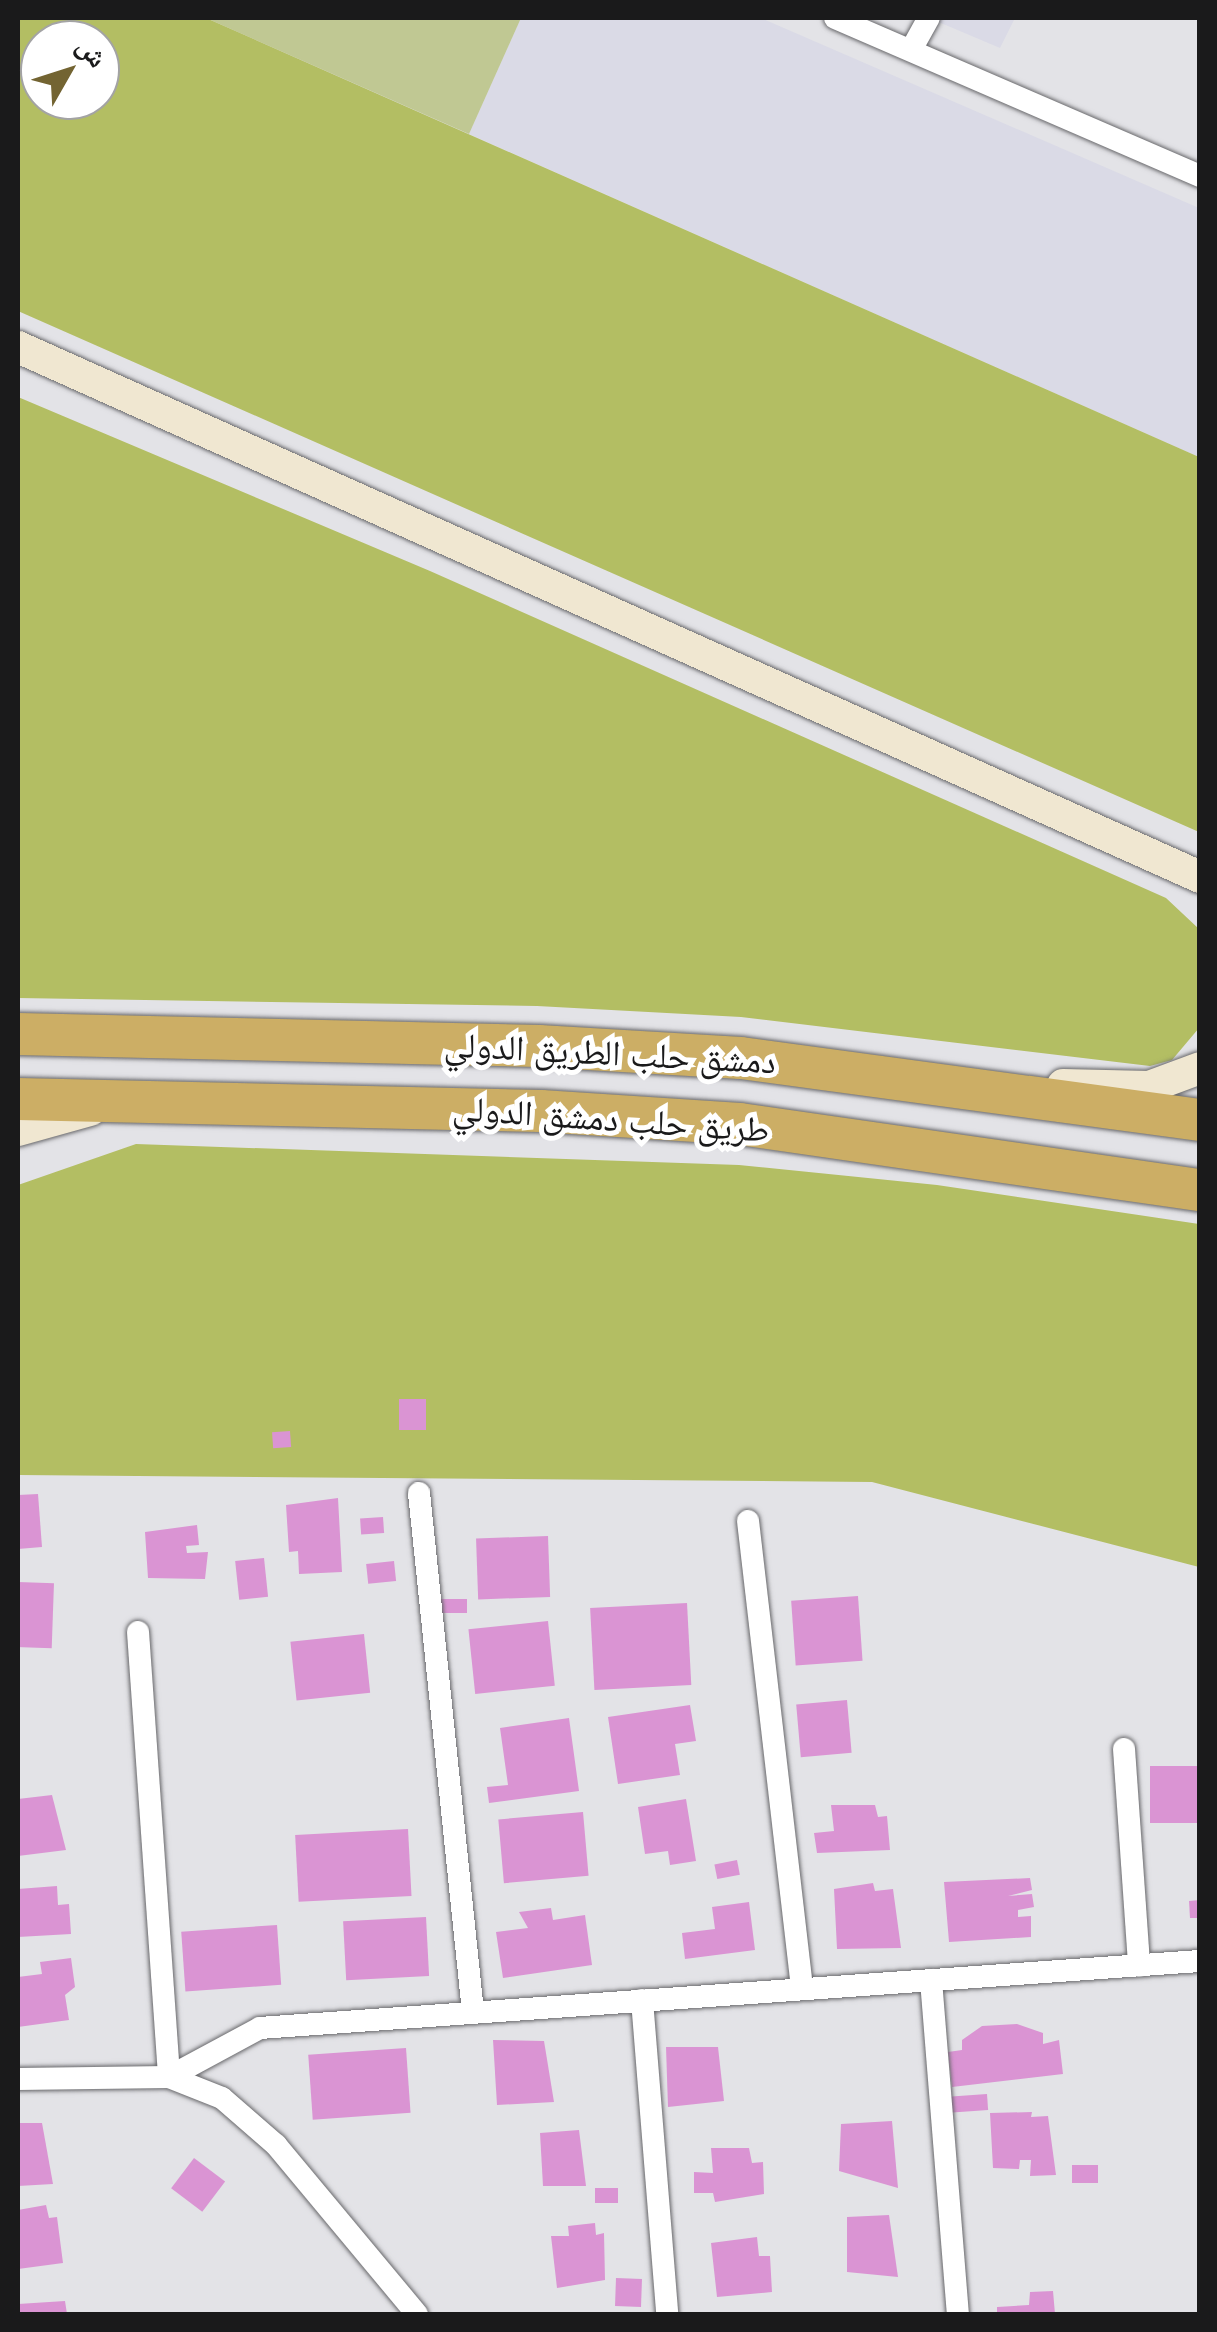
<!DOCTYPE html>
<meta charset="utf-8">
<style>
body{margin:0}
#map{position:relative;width:1217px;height:2332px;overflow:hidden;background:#e3e3e7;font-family:"Libre Baskerville","Noto Naskh Arabic",serif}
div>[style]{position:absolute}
.built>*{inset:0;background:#dadae6}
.green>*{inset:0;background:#c0c893}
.forest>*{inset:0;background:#b3be63}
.building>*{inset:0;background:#da94d3;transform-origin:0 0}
.roads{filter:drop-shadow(0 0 2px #68686b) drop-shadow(0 0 2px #68686b)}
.street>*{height:22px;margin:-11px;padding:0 11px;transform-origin:11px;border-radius:11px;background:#fff}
.secondary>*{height:32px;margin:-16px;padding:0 16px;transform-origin:16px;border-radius:16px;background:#f0e7d1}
.highway>*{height:42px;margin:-21px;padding:0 21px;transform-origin:21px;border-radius:21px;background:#ccae65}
span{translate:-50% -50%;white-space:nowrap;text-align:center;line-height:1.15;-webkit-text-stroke:10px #fff;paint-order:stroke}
.street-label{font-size:35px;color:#1a1a1b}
.frame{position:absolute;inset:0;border:20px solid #1a1a1b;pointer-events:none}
.north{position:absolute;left:20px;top:20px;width:100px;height:100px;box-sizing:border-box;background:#fff;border:2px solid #a3a3a4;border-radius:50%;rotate:51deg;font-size:28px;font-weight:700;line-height:40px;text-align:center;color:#1a1a1b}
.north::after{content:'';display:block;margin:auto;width:35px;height:45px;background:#736432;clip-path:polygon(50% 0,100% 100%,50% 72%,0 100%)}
</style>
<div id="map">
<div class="built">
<i style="clip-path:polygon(521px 18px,761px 18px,1199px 208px,1199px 457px,469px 134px)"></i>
<i style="clip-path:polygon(929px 18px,1015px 18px,1000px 48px)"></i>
</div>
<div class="green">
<i style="clip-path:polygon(206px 18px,521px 18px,469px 134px)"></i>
</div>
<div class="forest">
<i style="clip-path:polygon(evenodd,18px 18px,206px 18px,1199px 457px,1199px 832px,18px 311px,18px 18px,40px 40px,100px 40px,100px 100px,40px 100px,40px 40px)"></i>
<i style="clip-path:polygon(18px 397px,430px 571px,1166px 898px,1199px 929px,1199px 1028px,1172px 1060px,1150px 1066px,741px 1017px,537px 1006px,18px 998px)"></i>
<i style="clip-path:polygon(136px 1144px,739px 1165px,937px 1185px,1199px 1224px,1199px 1567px,872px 1482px,18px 1475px,18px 1185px)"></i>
</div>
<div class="building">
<i style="left:399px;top:1399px;width:27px;height:31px"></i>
<i style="left:290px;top:1431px;width:16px;height:18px;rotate:86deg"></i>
<i style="clip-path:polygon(38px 1494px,42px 1547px,18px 1549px,18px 1495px)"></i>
<i style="clip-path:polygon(338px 1498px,342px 1572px,299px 1574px,298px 1551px,289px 1552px,286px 1505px)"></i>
<i style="left:383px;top:1517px;width:16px;height:23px;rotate:86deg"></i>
<i style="clip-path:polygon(197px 1525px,199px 1545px,186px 1546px,187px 1553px,208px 1552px,205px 1579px,148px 1578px,145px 1532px)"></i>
<i style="left:548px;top:1536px;width:61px;height:72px;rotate:88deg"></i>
<i style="left:264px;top:1558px;width:39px;height:29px;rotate:84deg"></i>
<i style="left:394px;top:1561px;width:20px;height:28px;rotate:84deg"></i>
<i style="left:18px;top:1582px;width:36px;height:65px;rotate:2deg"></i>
<i style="left:858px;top:1596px;width:65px;height:67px;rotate:86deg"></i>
<i style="left:467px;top:1599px;width:14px;height:26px;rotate:90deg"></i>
<i style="left:687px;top:1603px;width:82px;height:97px;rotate:87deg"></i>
<i style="left:548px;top:1621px;width:65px;height:80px;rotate:84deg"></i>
<i style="left:364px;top:1634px;width:59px;height:74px;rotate:84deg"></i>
<i style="left:847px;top:1700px;width:53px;height:51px;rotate:85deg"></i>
<i style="clip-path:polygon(690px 1705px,696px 1741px,675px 1744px,680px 1775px,618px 1784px,608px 1717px)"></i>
<i style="clip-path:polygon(569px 1718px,579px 1791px,489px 1803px,487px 1787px,508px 1785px,500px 1728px)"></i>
<i style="left:1200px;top:1766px;width:57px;height:50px;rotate:90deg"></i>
<i style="clip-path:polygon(52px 1795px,66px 1850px,18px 1856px,18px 1799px)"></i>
<i style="clip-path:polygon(686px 1799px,696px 1861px,670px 1865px,668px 1851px,645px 1854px,638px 1807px)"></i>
<i style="clip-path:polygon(831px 1805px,875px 1805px,878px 1817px,887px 1816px,890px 1850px,817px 1853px,814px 1833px,834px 1831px)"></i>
<i style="left:583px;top:1812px;width:64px;height:85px;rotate:85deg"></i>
<i style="left:408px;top:1829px;width:67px;height:113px;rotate:87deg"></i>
<i style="left:737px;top:1860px;width:15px;height:23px;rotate:79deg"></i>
<i style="clip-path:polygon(1030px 1878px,1032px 1890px,1008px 1896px,1032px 1894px,1034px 1907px,1018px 1910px,1018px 1917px,1031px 1916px,1031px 1937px,949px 1942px,944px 1882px)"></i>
<i style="clip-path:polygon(873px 1883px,875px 1891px,893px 1889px,901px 1948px,837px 1949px,834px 1889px)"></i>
<i style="clip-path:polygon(57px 1886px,58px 1905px,69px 1904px,71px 1934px,18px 1937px,18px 1889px)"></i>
<i style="clip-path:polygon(1200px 1900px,1200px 1918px,1190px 1918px,1189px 1901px)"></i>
<i style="clip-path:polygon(749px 1902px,755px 1950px,685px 1959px,682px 1933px,715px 1929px,712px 1907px)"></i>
<i style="clip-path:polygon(551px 1908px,553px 1920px,585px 1915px,592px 1965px,503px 1978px,496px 1932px,528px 1928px,519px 1912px)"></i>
<i style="left:426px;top:1917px;width:59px;height:83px;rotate:87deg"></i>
<i style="left:277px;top:1925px;width:60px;height:96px;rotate:86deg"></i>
<i style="clip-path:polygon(71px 1958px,75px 1987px,65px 1995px,69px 2020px,18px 2027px,18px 1977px,42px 1974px,40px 1962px)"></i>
<i style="clip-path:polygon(1017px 2024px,1043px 2033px,1043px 2044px,1059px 2040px,1063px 2074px,952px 2087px,948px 2052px,962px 2050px,962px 2040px,982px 2026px)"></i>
<i style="clip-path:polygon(493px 2040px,544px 2041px,554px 2102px,497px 2105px)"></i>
<i style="clip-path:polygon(666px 2047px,718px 2047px,724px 2101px,668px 2107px)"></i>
<i style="left:406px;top:2048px;width:65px;height:98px;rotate:86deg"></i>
<i style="left:987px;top:2094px;width:16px;height:39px;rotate:86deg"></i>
<i style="clip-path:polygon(1032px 2112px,1031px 2117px,1048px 2116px,1056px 2175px,1030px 2176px,1031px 2160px,1020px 2160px,1019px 2169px,993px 2168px,990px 2113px)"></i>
<i style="clip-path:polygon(892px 2121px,898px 2188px,839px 2171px,841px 2124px)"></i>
<i style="clip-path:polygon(18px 2123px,42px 2123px,53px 2184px,18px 2186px)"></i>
<i style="clip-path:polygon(579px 2130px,586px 2186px,543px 2186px,540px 2133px)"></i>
<i style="clip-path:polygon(711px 2148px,749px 2148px,752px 2163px,763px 2162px,764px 2194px,715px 2202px,713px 2193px,694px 2193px,694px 2172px,713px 2173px)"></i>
<i style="left:194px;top:2158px;width:39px;height:38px;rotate:37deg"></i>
<i style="left:1072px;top:2165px;width:26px;height:18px"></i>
<i style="left:618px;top:2188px;width:15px;height:23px;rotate:90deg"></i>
<i style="clip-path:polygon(46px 2205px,49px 2218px,57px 2217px,63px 2263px,18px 2269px,18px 2210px)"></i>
<i style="clip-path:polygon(889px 2215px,898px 2277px,847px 2272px,847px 2217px)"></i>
<i style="clip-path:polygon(595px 2223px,596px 2235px,604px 2233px,605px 2280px,557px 2288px,551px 2236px,569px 2236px,568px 2226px)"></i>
<i style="clip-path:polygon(757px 2237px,759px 2256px,770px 2256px,772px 2292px,717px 2297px,711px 2243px)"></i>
<i style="left:616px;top:2278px;width:26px;height:28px;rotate:2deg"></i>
<i style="clip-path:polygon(1053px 2291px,1055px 2314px,997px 2314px,997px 2307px,1029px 2305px,1030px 2292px)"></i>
<i style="clip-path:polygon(65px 2301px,67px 2314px,18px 2314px,18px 2304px)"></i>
</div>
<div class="roads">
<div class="street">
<i style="left:835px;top:18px;width:398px;rotate:23.4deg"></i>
<i style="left:911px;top:50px;width:37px;rotate:-61deg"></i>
<i style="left:419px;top:1493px;width:522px;rotate:84.06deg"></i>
<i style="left:748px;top:1521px;width:471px;rotate:83.4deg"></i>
<i style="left:138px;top:1632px;width:446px;rotate:86deg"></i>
<i style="left:169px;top:2077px;width:103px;rotate:-28.3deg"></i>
<i style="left:260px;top:2028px;width:942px;rotate:-4.08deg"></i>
<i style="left:1124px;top:1749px;width:217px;rotate:86deg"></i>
<i style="left:931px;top:1980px;width:335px;rotate:85.4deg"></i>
<i style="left:642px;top:2000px;width:315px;rotate:85.4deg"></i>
<i style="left:18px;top:2079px;width:151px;rotate:-0.8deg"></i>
<i style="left:169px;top:2077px;width:57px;rotate:21.6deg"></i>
<i style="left:222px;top:2098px;width:72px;rotate:41deg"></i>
<i style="left:276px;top:2145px;width:220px;rotate:50.2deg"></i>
</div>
<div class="secondary">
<i style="left:18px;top:347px;width:1295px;rotate:24.15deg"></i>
<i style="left:1063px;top:1085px;width:86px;rotate:1.3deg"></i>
<i style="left:1149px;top:1087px;width:54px;rotate:-20.4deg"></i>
<i style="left:18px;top:1130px;width:75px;rotate:-15.5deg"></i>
</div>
<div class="highway">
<i style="left:18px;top:1034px;width:521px;rotate:1.32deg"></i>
<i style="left:539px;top:1046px;width:202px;rotate:3.4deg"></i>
<i style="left:741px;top:1058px;width:463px;rotate:7.7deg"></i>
<i style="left:18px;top:1099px;width:523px;rotate:1.31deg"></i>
<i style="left:541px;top:1111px;width:199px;rotate:3.7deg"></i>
<i style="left:740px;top:1124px;width:465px;rotate:8.2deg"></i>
</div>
</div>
<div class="street-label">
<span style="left:610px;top:1053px;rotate:3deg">دمشق حلب الطريق الدولي</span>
<span style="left:611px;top:1119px;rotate:4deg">طريق حلب دمشق الدولي</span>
</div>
<div class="frame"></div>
<div class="north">ش</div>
</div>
